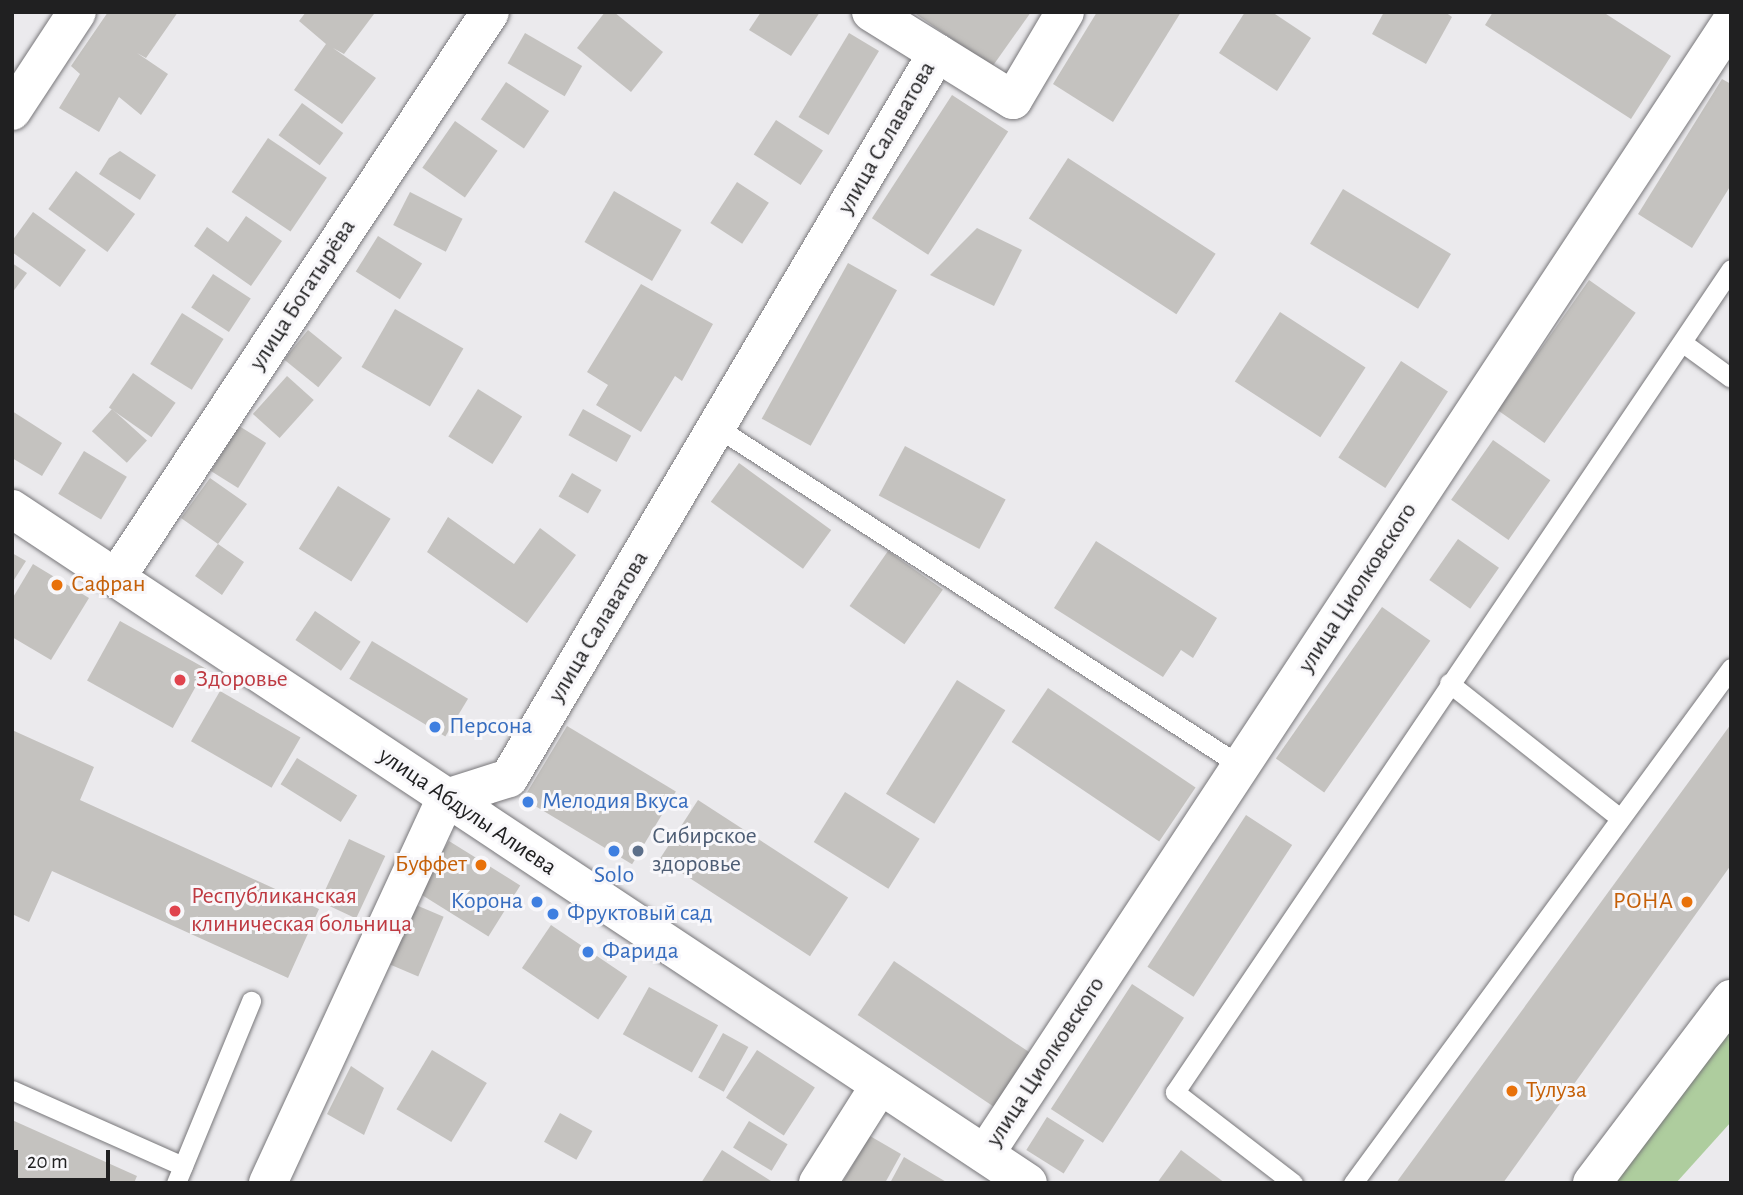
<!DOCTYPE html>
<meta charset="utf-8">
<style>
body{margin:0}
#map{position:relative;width:1743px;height:1195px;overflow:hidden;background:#ebeaed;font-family:"Alegreya Sans",sans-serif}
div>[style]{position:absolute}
.green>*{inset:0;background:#aecd9e}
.building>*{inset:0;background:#c4c2bf;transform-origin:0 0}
.roads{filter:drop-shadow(0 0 2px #78777a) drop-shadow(0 0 2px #78777a)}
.service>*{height:19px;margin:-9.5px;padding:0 9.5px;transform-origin:9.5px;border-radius:9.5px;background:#fff}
.minor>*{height:38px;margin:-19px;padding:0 19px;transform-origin:19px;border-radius:19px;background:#fff}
.dots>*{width:19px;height:19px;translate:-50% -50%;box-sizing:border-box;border:4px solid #f8f7fa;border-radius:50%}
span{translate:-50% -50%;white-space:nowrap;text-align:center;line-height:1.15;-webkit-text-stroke:6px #f8f7fa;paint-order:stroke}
.street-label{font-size:24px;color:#202021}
.food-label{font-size:24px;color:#c56008}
.left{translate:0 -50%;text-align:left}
.right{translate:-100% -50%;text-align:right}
.health-label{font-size:24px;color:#be3a42}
.shop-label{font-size:24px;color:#366cbe}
.service-label{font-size:24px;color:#4e5e75}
.frame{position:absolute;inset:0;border:14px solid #202021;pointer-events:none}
.scale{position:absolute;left:14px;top:1150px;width:96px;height:32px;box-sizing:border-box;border:4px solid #202021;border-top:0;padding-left:9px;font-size:21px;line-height:24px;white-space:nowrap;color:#202021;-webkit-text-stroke:5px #f8f7fa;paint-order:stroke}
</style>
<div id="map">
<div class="green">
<i style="clip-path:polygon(1731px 1027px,1731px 1122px,1676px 1183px,1613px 1183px)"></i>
</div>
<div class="building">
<i style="clip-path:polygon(108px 12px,178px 12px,146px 58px,137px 53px,168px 74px,141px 115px,119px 97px,99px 132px,59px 108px,80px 74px,71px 66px)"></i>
<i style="clip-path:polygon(306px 12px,374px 14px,344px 54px,333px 48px,376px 78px,342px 124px,294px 90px,326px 44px,299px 21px)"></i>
<i style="clip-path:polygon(605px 12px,614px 12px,663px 52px,631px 92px,577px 48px)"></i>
<i style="clip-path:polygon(761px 12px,820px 12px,791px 56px,749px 30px)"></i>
<i style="clip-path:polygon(913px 12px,1031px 12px,992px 67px)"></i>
<i style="clip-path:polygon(1097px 12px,1181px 12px,1113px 122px,1053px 84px)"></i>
<i style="clip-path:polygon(1245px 12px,1272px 12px,1311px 38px,1277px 91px,1219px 53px)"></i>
<i style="clip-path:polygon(1384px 12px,1445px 12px,1452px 17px,1426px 64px,1372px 34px)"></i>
<i style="clip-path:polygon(1493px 12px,1603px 12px,1671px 56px,1631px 119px,1485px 25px)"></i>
<i style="left:525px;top:33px;width:66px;height:35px;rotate:30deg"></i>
<i style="left:849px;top:33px;width:35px;height:98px;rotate:31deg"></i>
<i style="clip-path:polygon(1722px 79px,1731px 84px,1731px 185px,1692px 248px,1638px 214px)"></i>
<i style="left:506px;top:82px;width:52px;height:45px;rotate:34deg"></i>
<i style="left:952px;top:95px;width:67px;height:147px;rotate:33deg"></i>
<i style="left:302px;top:103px;width:51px;height:40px;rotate:36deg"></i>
<i style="left:776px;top:120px;width:56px;height:41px;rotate:33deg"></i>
<i style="left:455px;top:121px;width:52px;height:57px;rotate:35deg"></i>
<i style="left:268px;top:138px;width:71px;height:65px;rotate:34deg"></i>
<i style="clip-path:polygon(120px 151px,156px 175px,140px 200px,99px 174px,109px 158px)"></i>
<i style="left:1068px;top:158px;width:176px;height:72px;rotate:33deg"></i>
<i style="left:76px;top:171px;width:73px;height:47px;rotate:36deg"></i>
<i style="left:737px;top:182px;width:38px;height:49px;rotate:33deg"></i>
<i style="left:1343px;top:189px;width:126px;height:64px;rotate:31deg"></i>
<i style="left:614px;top:191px;width:78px;height:59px;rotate:30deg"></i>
<i style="left:410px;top:192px;width:59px;height:37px;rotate:27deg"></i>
<i style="clip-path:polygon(33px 212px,86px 250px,60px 287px,12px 252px,12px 241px)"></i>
<i style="clip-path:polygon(246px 216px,282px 241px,251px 286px,194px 246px,207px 227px,228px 242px)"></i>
<i style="clip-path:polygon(977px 228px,1022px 250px,994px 306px,930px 275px)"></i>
<i style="left:378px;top:236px;width:52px;height:42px;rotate:32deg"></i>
<i style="clip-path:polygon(12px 263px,27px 273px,12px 293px)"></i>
<i style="left:848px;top:263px;width:56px;height:178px;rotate:29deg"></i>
<i style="left:213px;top:274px;width:45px;height:40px;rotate:33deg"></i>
<i style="left:1589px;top:280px;width:57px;height:159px;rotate:35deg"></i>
<i style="clip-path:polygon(641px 284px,713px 324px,682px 381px,675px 376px,641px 432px,596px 405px,608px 385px,587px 372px)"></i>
<i style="left:395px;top:309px;width:79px;height:67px;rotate:30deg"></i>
<i style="left:1280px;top:312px;width:102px;height:83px;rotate:33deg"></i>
<i style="left:182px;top:313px;width:49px;height:60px;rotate:32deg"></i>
<i style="left:308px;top:330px;width:44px;height:38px;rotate:39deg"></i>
<i style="left:1401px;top:361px;width:56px;height:115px;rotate:33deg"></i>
<i style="left:133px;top:373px;width:52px;height:42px;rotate:35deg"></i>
<i style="left:287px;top:376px;width:36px;height:51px;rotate:42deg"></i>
<i style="left:478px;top:389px;width:52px;height:56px;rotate:32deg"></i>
<i style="left:112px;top:409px;width:47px;height:30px;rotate:42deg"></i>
<i style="left:583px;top:409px;width:55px;height:30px;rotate:29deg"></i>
<i style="clip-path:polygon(12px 411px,62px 443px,42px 476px,12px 458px)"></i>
<i style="left:239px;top:426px;width:32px;height:53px;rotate:32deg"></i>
<i style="left:1493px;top:440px;width:70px;height:73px;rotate:35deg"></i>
<i style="left:905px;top:446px;width:114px;height:56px;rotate:28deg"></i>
<i style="left:84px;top:451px;width:50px;height:50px;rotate:31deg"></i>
<i style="left:739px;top:463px;width:114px;height:48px;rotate:36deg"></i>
<i style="left:572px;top:473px;width:34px;height:27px;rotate:30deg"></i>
<i style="clip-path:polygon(210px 478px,247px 504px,218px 544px,244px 562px,222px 595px,195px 576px,218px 544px,181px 518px)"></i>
<i style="left:338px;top:486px;width:62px;height:74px;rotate:32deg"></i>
<i style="clip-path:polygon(448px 517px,514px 564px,540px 528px,576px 555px,527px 623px,427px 552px)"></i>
<i style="left:1458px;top:539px;width:50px;height:50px;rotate:35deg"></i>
<i style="clip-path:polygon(1096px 541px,1217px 618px,1193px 658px,1181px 650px,1163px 677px,1054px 608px)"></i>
<i style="left:888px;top:551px;width:67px;height:67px;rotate:35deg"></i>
<i style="clip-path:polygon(12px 553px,26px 561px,12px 583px)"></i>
<i style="clip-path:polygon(33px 564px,89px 598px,51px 660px,12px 637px,12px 599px)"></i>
<i style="left:1382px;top:607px;width:59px;height:185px;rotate:35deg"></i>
<i style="left:315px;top:611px;width:55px;height:35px;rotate:34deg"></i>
<i style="left:120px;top:621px;width:98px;height:68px;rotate:29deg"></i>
<i style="left:372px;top:641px;width:112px;height:44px;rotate:31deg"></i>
<i style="left:957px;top:680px;width:57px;height:134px;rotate:32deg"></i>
<i style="left:1048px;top:688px;width:178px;height:65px;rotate:34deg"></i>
<i style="left:220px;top:691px;width:93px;height:58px;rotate:30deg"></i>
<i style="clip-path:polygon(1731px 724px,1731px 865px,1503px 1183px,1396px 1183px)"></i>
<i style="left:567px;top:726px;width:127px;height:85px;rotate:31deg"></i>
<i style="clip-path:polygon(12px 730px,94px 767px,80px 800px,319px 909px,288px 978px,52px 871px,29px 922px,12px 914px)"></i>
<i style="left:297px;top:758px;width:71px;height:31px;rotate:32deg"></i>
<i style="left:845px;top:792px;width:88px;height:59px;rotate:32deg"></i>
<i style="left:698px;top:800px;width:179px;height:70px;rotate:33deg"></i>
<i style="left:1246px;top:815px;width:55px;height:181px;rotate:33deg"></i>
<i style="left:349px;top:839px;width:40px;height:69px;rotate:25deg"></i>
<i style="left:449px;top:841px;width:84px;height:60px;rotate:32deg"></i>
<i style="left:416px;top:905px;width:30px;height:65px;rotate:23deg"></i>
<i style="left:551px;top:925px;width:92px;height:52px;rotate:34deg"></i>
<i style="left:894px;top:961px;width:166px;height:65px;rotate:34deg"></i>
<i style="left:1132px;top:984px;width:62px;height:149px;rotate:33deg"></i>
<i style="left:649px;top:987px;width:79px;height:54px;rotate:29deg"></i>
<i style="left:723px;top:1033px;width:29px;height:51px;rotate:29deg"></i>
<i style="left:432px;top:1050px;width:64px;height:69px;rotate:31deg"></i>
<i style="left:757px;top:1050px;width:69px;height:57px;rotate:33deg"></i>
<i style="clip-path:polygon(351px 1066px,384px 1088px,364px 1135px,327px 1114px)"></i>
<i style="left:560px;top:1113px;width:37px;height:33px;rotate:29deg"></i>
<i style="left:1047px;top:1117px;width:44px;height:39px;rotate:32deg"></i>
<i style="clip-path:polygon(12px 1120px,137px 1176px,134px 1183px,12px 1183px)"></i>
<i style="left:749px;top:1121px;width:45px;height:31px;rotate:31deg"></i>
<i style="clip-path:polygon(870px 1136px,901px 1154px,885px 1183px,842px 1183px)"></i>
<i style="clip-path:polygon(722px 1150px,771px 1181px,770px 1183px,701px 1183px)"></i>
<i style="clip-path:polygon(1181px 1150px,1225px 1183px,1157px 1183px)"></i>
<i style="clip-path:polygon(904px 1157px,948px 1183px,890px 1183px)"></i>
</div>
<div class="roads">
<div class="service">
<i style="left:1683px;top:343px;width:59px;rotate:36.1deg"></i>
<i style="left:718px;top:428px;width:623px;rotate:32.87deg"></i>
<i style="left:1449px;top:683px;width:218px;rotate:38.3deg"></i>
<i style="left:12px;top:1090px;width:187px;rotate:24deg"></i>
<i style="left:176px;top:1183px;width:197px;rotate:-67.6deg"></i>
<i style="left:1293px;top:1183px;width:149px;rotate:-142.4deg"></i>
<i style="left:1175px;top:1092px;width:993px;rotate:-55.96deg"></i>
<i style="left:1353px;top:1183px;width:639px;rotate:-53.72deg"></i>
</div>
<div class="minor">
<i style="left:871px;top:12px;width:167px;rotate:31.8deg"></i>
<i style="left:1013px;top:100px;width:102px;rotate:-59.4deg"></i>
<i style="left:12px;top:111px;width:118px;rotate:-56.7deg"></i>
<i style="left:12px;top:509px;width:1219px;rotate:33.56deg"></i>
<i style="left:116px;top:578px;width:678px;rotate:-56.54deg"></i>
<i style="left:985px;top:1154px;width:1356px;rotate:-56.61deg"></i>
<i style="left:268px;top:1183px;width:424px;rotate:-65.2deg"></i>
<i style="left:446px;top:798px;width:66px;rotate:-17.6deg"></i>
<i style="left:509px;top:778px;width:842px;rotate:-59.44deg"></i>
<i style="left:818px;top:1183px;width:116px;rotate:-57.7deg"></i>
<i style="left:1592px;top:1183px;width:231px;rotate:-52.9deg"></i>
</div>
</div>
<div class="dots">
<i style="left:57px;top:585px;background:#e8710a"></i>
<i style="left:180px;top:680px;background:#e0444e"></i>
<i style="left:435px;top:727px;background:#3f7fe0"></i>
<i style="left:528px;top:802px;background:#3f7fe0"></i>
<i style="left:614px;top:851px;background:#3f7fe0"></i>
<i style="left:638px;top:851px;background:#5c6f8a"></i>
<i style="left:481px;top:865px;background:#e8710a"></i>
<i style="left:537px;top:902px;background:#3f7fe0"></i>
<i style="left:1687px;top:902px;background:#e8710a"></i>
<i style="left:175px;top:911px;background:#e0444e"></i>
<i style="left:553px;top:914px;background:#3f7fe0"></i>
<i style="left:588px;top:952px;background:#3f7fe0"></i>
<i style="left:1512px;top:1091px;background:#e8710a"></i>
</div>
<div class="street-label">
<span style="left:887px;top:138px;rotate:-60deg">улица Салаватова</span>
<span style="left:303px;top:295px;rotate:-57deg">улица Богатырёва</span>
<span style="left:1358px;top:588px;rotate:-57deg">улица Циолковского</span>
<span style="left:599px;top:627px;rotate:-59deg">улица Салаватова</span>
<span style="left:467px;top:812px;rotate:34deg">улица Абдулы Алиева</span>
<span style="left:1046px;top:1062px;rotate:-57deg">улица Циолковского</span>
</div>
<div class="food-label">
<span class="left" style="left:71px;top:585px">Сафран</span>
<span class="right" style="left:467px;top:865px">Буффет</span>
<span class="right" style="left:1673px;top:902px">РОНА</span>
<span class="left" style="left:1526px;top:1091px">Тулуза</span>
</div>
<div class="health-label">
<span class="left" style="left:196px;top:680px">Здоровье</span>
<span class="left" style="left:191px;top:911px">Республиканская<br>клиническая больница</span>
</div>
<div class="shop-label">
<span class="left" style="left:449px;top:727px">Персона</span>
<span class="left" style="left:542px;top:802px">Мелодия Вкуса</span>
<span style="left:614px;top:876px">Solo</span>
<span class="right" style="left:523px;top:902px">Корона</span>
<span class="left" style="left:567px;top:914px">Фруктовый сад</span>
<span class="left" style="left:602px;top:952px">Фарида</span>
</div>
<div class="service-label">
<span class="left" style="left:652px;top:851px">Сибирское<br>здоровье</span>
</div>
<div class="frame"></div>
<div class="scale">20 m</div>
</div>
